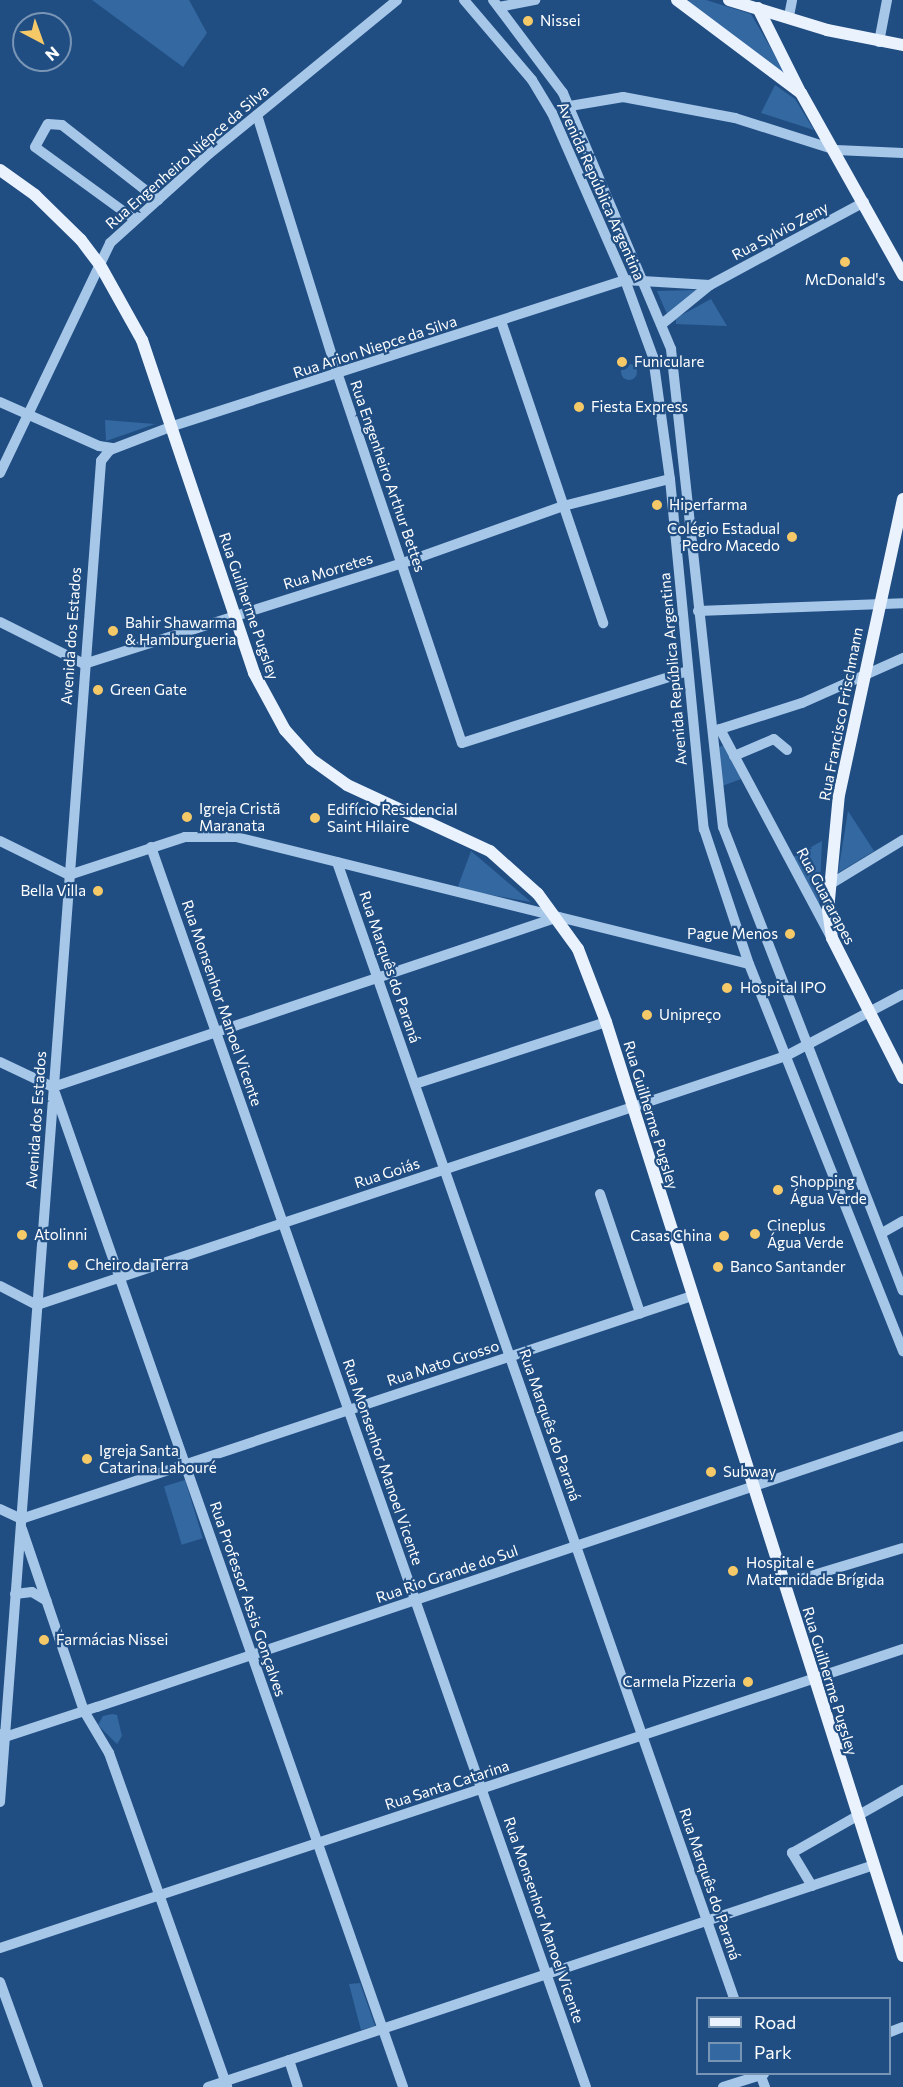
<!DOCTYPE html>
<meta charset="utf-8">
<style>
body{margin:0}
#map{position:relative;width:903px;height:2087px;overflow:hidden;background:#204e83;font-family:Commissioner,sans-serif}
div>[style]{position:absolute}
.green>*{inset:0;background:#3468a1;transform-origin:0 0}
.round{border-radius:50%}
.minor>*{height:10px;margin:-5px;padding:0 5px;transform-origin:5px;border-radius:5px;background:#a7c7e9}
.major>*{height:12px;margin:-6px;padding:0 6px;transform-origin:6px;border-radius:6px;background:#eaf2fe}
.dots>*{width:16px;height:16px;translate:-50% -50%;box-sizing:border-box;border:3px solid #204e83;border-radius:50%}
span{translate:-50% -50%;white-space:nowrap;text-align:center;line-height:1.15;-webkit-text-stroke:4.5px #204e83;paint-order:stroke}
.poi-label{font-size:15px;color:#fff}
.left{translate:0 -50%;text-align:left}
.right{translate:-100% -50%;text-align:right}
.street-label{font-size:15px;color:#fff}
.legend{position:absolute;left:696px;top:1997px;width:195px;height:78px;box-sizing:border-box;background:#204e83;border:2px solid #7995b5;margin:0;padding:8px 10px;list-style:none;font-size:18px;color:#fff}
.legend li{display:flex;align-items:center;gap:12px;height:30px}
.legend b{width:30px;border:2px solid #7995b5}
.north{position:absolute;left:12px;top:12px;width:60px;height:60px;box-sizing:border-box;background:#204e83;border:2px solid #7995b5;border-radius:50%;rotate:139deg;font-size:16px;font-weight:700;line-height:24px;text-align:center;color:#fff}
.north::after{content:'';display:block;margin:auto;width:21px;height:27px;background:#f6c968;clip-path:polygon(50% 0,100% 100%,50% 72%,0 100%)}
</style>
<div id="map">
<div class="green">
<i style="clip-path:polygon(92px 0,189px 0,207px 33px,183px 67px)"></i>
<i style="clip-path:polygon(689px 0,706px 0,751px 14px,789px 80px,683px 9px)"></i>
<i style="clip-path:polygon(775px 85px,795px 99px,814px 130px,761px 113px)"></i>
<i style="clip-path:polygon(699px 290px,667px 314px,657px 291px)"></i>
<i style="clip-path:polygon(711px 299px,727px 326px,676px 324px,676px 318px)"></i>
<i class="round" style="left:621px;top:364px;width:16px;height:16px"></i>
<i style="clip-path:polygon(105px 420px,155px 424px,106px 441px)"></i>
<i style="clip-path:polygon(724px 745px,741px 779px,722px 786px,717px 748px)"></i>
<i style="clip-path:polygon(848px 811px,874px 851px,838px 873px)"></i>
<i style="clip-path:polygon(822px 841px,819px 910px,793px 857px)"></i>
<i style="clip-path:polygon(471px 851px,531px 902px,457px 889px)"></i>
<i style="left:185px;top:1480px;width:61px;height:22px;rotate:73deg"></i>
<i style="clip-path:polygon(112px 1714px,117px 1715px,122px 1736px,117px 1744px,98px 1725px,103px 1716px)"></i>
<i style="clip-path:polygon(360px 1983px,375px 2026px,361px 2030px,349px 1984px)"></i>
</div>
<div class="minor">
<i style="left:464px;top:0;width:105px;rotate:49.6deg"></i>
<i style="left:532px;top:80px;width:39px;rotate:59deg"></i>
<i style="left:552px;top:113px;width:182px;rotate:66.4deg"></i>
<i style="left:625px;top:280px;width:82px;rotate:70deg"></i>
<i style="left:653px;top:357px;width:123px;rotate:82.1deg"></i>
<i style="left:670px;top:479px;width:352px;rotate:84.5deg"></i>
<i style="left:704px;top:829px;width:142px;rotate:71.6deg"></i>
<i style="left:749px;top:964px;width:417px;rotate:68.3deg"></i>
<i style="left:493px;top:0;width:116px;rotate:53deg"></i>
<i style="left:563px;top:93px;width:278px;rotate:67.1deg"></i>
<i style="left:671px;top:349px;width:481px;rotate:83.8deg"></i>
<i style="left:723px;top:827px;width:497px;rotate:68.8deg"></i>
<i style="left:499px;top:7px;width:37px;rotate:-11deg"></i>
<i style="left:789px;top:16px;width:16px;rotate:-79deg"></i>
<i style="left:879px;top:42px;width:43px;rotate:-79.2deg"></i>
<i style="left:570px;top:106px;width:54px;rotate:-9.6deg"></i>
<i style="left:623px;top:97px;width:114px;rotate:10.6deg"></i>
<i style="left:735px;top:118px;width:106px;rotate:17.6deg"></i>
<i style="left:836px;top:150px;width:67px;rotate:2.6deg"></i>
<i style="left:257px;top:115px;width:272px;rotate:72.7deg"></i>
<i style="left:338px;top:375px;width:388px;rotate:71.4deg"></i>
<i style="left:462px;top:743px;width:237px;rotate:-17.7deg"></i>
<i style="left:134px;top:219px;width:122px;rotate:-144deg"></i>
<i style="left:35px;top:147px;width:26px;rotate:-61deg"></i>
<i style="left:48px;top:124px;width:14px;rotate:4deg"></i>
<i style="left:62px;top:125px;width:122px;rotate:38deg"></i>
<i style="left:501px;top:321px;width:319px;rotate:71.3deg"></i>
<i style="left:662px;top:324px;width:62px;rotate:-39.1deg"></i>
<i style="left:710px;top:285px;width:175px;rotate:-28.3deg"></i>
<i style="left:0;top:402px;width:108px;rotate:24deg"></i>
<i style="left:99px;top:446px;width:15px;rotate:8deg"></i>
<i style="left:0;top:473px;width:255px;rotate:-64.4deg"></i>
<i style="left:110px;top:243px;width:133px;rotate:-42deg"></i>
<i style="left:209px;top:154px;width:243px;rotate:-39.3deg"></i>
<i style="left:698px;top:611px;width:205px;rotate:-2.2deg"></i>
<i style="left:0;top:622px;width:94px;rotate:26.6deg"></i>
<i style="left:84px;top:664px;width:335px;rotate:-17.6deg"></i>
<i style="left:403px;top:563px;width:170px;rotate:-19.6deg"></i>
<i style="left:563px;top:506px;width:110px;rotate:-14.2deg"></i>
<i style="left:720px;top:729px;width:234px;rotate:61.9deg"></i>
<i style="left:714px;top:731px;width:92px;rotate:-17.7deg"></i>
<i style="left:802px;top:703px;width:111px;rotate:-24deg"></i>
<i style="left:734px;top:756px;width:43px;rotate:-23deg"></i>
<i style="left:774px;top:739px;width:17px;rotate:40deg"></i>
<i style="left:0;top:841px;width:77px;rotate:26.2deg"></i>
<i style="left:69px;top:875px;width:122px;rotate:-18.1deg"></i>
<i style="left:185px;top:837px;width:51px"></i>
<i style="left:236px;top:837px;width:528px;rotate:13.9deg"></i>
<i style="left:151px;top:847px;width:1314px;rotate:70.67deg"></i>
<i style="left:337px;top:862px;width:1203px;rotate:70.74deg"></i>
<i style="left:829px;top:885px;width:87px;rotate:-31.3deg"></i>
<i style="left:0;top:1062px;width:59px;rotate:25.3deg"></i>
<i style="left:53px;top:1087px;width:533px;rotate:-18.6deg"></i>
<i style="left:415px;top:1084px;width:201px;rotate:-18deg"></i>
<i style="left:55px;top:1093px;width:1053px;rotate:70.7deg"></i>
<i style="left:600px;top:1194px;width:126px;rotate:71.4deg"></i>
<i style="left:882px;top:1233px;width:24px;rotate:-30deg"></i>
<i style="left:0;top:1286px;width:42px;rotate:27.2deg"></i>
<i style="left:37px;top:1305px;width:789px;rotate:-18.39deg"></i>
<i style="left:786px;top:1056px;width:132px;rotate:-27.9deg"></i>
<i style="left:0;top:1509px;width:23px;rotate:25deg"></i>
<i style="left:21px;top:1519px;width:707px;rotate:-18.38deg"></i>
<i style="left:22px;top:1529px;width:192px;rotate:71.2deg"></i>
<i style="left:84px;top:1711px;width:49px;rotate:59.2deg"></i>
<i style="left:109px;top:1753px;width:354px;rotate:70.5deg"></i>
<i style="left:784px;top:1584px;width:124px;rotate:-16.8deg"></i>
<i style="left:15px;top:1594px;width:17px;rotate:-7deg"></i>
<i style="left:32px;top:1592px;width:17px;rotate:31deg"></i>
<i style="left:0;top:1734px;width:6px;rotate:31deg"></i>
<i style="left:5px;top:1737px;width:97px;rotate:-18.1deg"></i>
<i style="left:97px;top:1707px;width:850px;rotate:-18.58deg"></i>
<i style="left:0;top:1802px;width:1345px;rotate:-85.69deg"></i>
<i style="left:101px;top:461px;width:14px;rotate:-51deg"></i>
<i style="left:110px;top:450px;width:67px;rotate:-20.9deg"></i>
<i style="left:173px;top:426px;width:475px;rotate:-17.9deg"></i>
<i style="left:625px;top:280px;width:85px;rotate:3.4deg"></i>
<i style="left:812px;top:1886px;width:39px;rotate:-121deg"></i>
<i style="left:792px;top:1853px;width:128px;rotate:-29.6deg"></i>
<i style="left:0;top:1948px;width:951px;rotate:-18.32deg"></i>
<i style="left:0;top:1982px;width:112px;rotate:70.1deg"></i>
<i style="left:890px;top:2032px;width:14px;rotate:-21deg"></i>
<i style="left:289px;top:2060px;width:28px;rotate:72deg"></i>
<i style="left:760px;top:2074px;width:14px;rotate:69deg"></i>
<i style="left:208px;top:2087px;width:702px;rotate:-18.43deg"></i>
<i style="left:723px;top:2087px;width:43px;rotate:-17.6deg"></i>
</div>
<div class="major">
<i style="left:677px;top:0;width:155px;rotate:36.9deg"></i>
<i style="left:801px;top:93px;width:209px;rotate:60.7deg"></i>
<i style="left:729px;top:0;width:102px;rotate:17deg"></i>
<i style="left:827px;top:30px;width:77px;rotate:11.2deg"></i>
<i style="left:758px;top:8px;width:92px;rotate:63.4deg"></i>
<i style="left:0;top:170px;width:43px;rotate:35.5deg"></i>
<i style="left:35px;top:195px;width:64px;rotate:44.4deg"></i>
<i style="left:81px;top:240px;width:31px;rotate:53deg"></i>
<i style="left:100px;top:265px;width:86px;rotate:60.8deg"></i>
<i style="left:142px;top:340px;width:351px;rotate:71.4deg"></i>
<i style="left:254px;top:673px;width:65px;rotate:61.5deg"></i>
<i style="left:285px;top:730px;width:39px;rotate:48deg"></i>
<i style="left:311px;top:759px;width:44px;rotate:35.8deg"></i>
<i style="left:347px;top:785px;width:157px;rotate:24.8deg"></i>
<i style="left:490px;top:851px;width:64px;rotate:41.9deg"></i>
<i style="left:538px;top:894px;width:68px;rotate:54deg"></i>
<i style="left:578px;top:949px;width:78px;rotate:69deg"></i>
<i style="left:606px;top:1022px;width:980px;rotate:72.36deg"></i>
<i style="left:903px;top:499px;width:302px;rotate:102.2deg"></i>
<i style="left:839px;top:794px;width:117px;rotate:95.4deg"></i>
<i style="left:828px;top:910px;width:28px;rotate:82deg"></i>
<i style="left:832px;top:938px;width:157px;rotate:63.1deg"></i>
</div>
<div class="dots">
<i style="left:528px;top:21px;background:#f6c968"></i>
<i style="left:845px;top:262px;background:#f6c968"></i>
<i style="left:622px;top:362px;background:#f6c968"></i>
<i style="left:579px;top:407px;background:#f6c968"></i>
<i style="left:657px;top:505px;background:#f6c968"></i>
<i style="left:792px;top:537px;background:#f6c968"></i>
<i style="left:113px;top:631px;background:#f6c968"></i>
<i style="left:98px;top:690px;background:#f6c968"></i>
<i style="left:187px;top:817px;background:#f6c968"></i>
<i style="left:315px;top:818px;background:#f6c968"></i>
<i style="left:98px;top:891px;background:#f6c968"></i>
<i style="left:790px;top:934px;background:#f6c968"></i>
<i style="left:727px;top:988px;background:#f6c968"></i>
<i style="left:647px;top:1015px;background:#f6c968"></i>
<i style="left:778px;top:1190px;background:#f6c968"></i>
<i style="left:755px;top:1234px;background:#f6c968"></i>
<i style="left:22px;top:1235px;background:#f6c968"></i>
<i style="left:724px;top:1236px;background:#f6c968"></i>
<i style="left:73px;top:1265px;background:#f6c968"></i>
<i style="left:718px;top:1267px;background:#f6c968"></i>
<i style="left:87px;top:1459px;background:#f6c968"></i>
<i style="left:711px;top:1472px;background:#f6c968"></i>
<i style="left:733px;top:1571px;background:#f6c968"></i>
<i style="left:44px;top:1640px;background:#f6c968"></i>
<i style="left:748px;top:1682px;background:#f6c968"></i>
</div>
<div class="poi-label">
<span class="left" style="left:540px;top:21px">Nissei</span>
<span style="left:845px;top:280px">McDonald's</span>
<span class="left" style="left:634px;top:362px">Funiculare</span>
<span class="left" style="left:591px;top:407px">Fiesta Express</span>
<span class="left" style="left:669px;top:505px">Hiperfarma</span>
<span class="right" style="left:780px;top:537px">Colégio Estadual<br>Pedro Macedo</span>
<span class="left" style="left:125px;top:631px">Bahir Shawarma<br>&amp; Hamburgueria</span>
<span class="left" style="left:110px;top:690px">Green Gate</span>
<span class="left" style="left:199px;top:817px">Igreja Cristã<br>Maranata</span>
<span class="left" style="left:327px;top:818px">Edifício Residencial<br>Saint Hilaire</span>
<span class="right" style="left:86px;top:891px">Bella Villa</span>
<span class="right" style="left:778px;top:934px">Pague Menos</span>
<span class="left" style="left:740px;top:988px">Hospital IPO</span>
<span class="left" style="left:659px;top:1015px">Unipreço</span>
<span class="left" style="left:790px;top:1190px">Shopping<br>Água Verde</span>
<span class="left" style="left:767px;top:1234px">Cineplus<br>Água Verde</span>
<span class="left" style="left:34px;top:1235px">Atolinni</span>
<span class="right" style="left:712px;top:1236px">Casas China</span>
<span class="left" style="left:85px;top:1265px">Cheiro da Terra</span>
<span class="left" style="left:730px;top:1267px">Banco Santander</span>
<span class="left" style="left:99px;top:1459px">Igreja Santa<br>Catarina Labouré</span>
<span class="left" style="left:723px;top:1472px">Subway</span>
<span class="left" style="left:746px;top:1571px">Hospital e<br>Maternidade Brígida</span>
<span class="left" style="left:56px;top:1640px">Farmácias Nissei</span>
<span class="right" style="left:736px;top:1682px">Carmela Pizzeria</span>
</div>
<div class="street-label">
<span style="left:187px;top:157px;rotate:-41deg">Rua Engenheiro Niépce da Silva</span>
<span style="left:601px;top:191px;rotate:66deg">Avenida República Argentina</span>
<span style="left:780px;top:231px;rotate:-28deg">Rua Sylvio Zeny</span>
<span style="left:375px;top:347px;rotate:-18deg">Rua Arion Niepce da Silva</span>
<span style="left:388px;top:476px;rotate:71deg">Rua Engenheiro Arthur Bettes</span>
<span style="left:328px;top:571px;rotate:-17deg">Rua Morretes</span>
<span style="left:249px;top:606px;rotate:71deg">Rua Guilherme Pugsley</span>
<span style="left:71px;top:636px;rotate:-86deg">Avenida dos Estados</span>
<span style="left:673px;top:669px;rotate:-95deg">Avenida República Argentina</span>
<span style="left:841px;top:714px;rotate:-79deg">Rua Francisco Frischmann</span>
<span style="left:826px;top:896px;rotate:62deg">Rua Guararapes</span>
<span style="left:390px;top:967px;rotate:71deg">Rua Marquês do Paraná</span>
<span style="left:222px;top:1003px;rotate:71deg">Rua Monsenhor Manoel Vicente</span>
<span style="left:651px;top:1115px;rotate:73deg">Rua Guilherme Pugsley</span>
<span style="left:36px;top:1120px;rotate:-86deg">Avenida dos Estados</span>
<span style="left:387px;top:1173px;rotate:-18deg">Rua Goiás</span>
<span style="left:443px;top:1363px;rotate:-18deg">Rua Mato Grosso</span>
<span style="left:550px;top:1425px;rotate:71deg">Rua Marquês do Paraná</span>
<span style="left:383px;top:1462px;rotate:71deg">Rua Monsenhor Manoel Vicente</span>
<span style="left:447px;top:1574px;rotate:-19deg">Rua Rio Grande do Sul</span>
<span style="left:248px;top:1599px;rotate:71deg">Rua Professor Assis Gonçalves</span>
<span style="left:830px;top:1681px;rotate:73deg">Rua Guilherme Pugsley</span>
<span style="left:447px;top:1785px;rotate:-18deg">Rua Santa Catarina</span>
<span style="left:710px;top:1884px;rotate:71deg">Rua Marquês do Paraná</span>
<span style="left:544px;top:1920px;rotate:71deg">Rua Monsenhor Manoel Vicente</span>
</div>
<ul class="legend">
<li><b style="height:8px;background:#eaf2fe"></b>Road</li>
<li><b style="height:16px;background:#3468a1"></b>Park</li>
</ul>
<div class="north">N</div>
</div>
